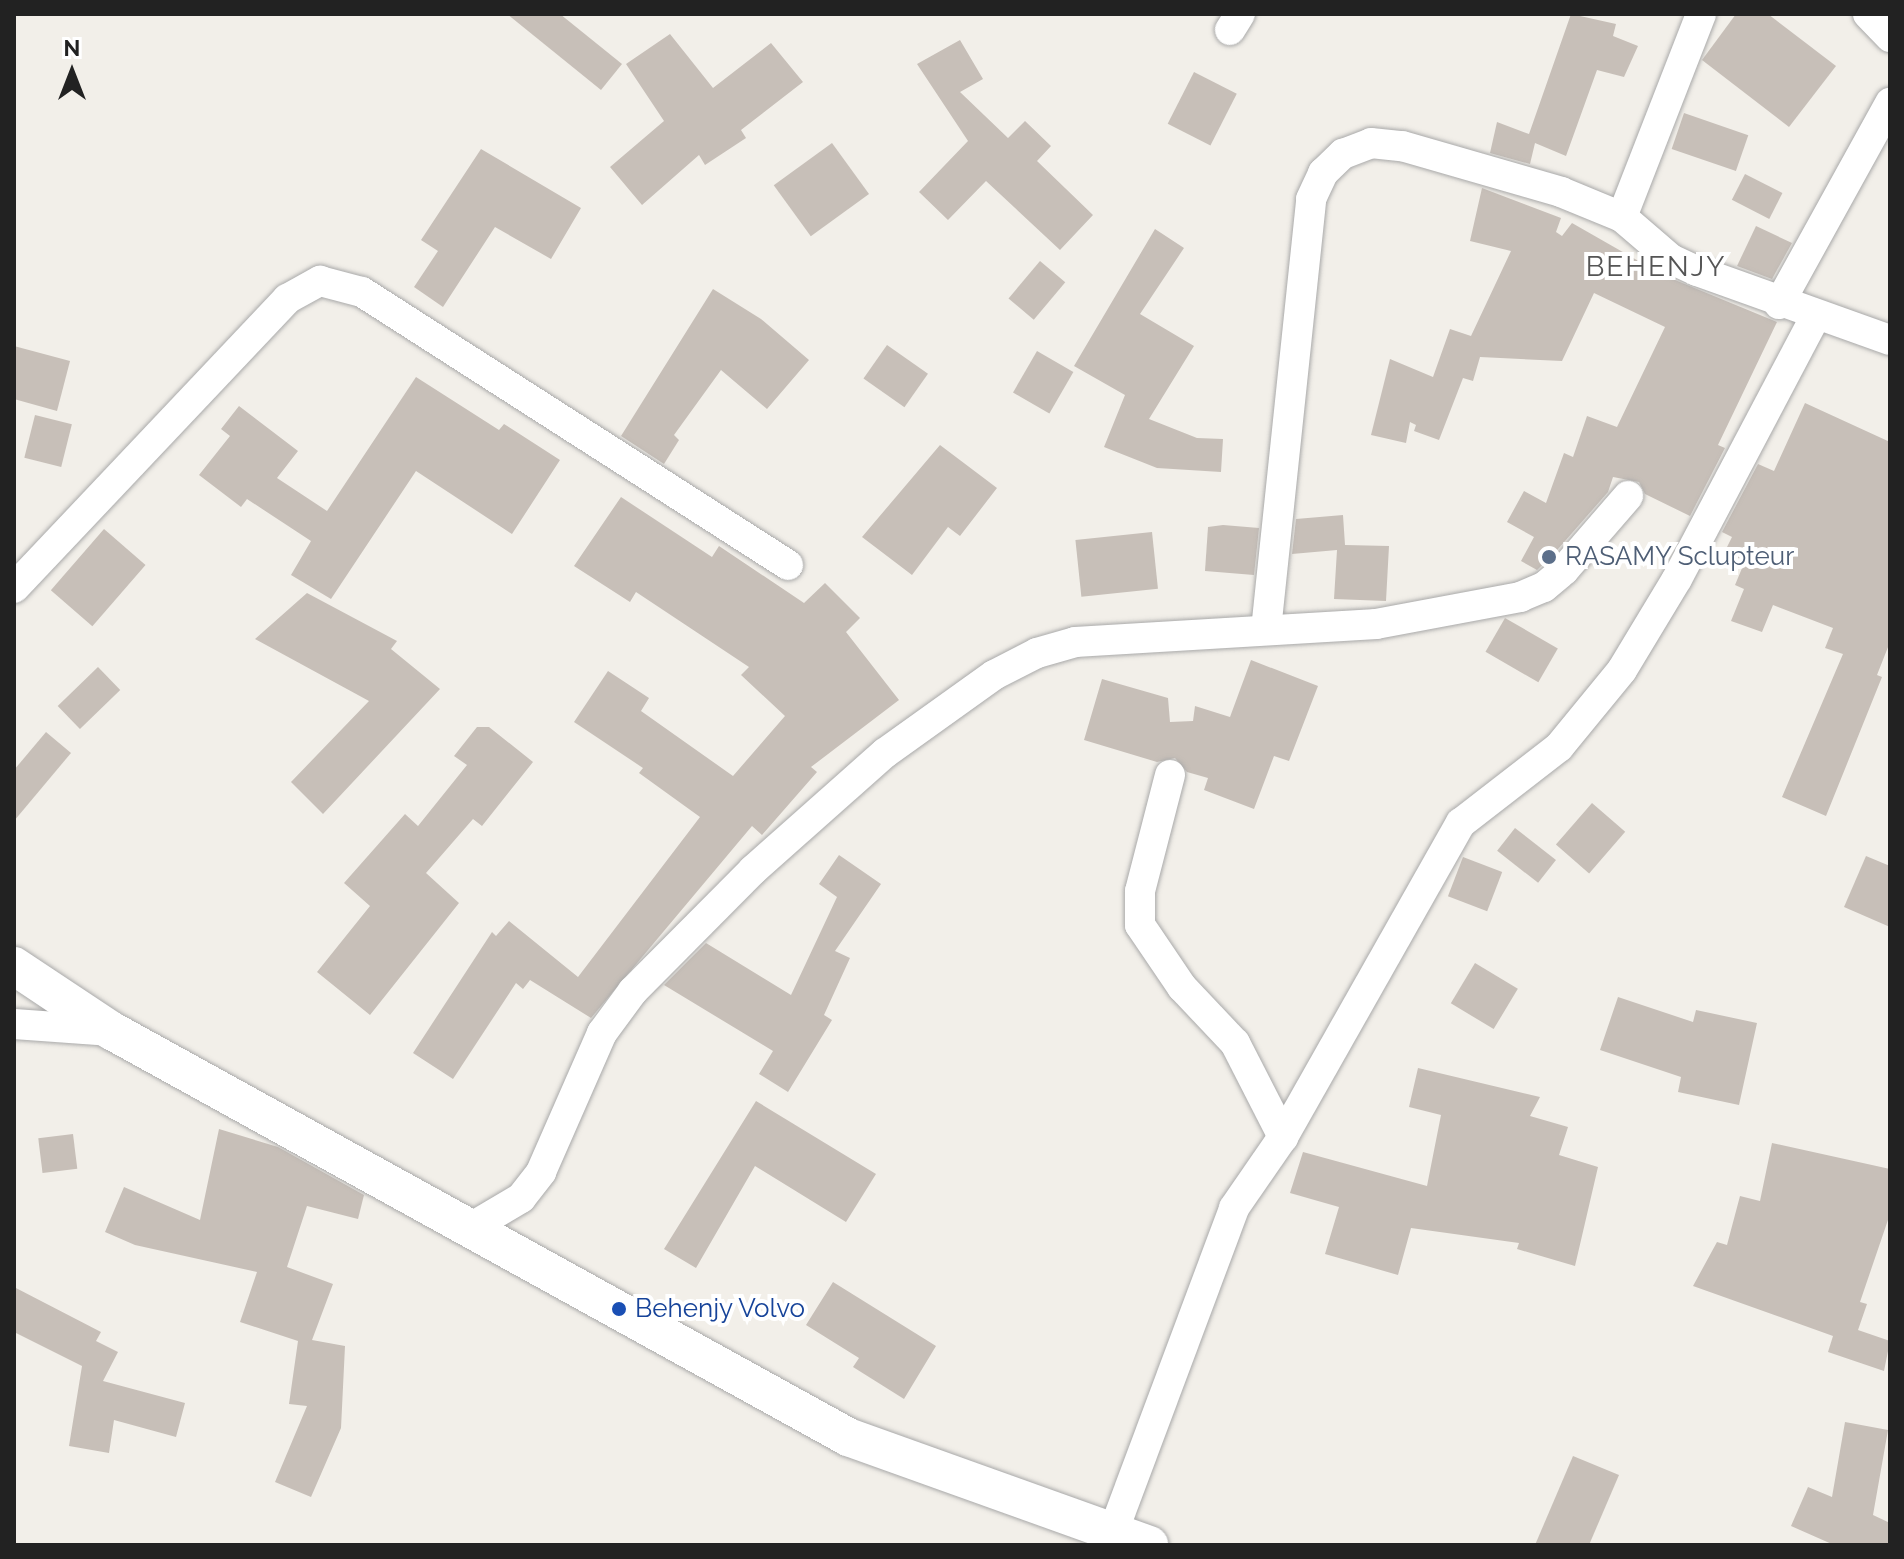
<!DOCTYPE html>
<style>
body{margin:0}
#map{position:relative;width:1904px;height:1559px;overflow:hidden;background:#f2efe9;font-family:Raleway,sans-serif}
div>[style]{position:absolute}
.building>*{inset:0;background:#c7bfb8;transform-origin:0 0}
.roads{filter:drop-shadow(0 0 2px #a9a9a9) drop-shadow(0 0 2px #a9a9a9)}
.minor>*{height:30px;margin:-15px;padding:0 15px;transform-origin:15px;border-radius:15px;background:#fff}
.tertiary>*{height:38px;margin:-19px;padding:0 19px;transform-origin:19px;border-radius:19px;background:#fff}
.dots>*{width:22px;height:22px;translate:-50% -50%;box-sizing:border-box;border:4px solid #fff;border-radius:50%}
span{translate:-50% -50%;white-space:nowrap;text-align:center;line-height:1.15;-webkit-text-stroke:8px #fff;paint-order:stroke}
.service-label{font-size:26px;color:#4e5e75}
.left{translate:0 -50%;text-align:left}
.transit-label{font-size:26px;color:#164399}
.neighbourhood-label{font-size:28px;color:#555;letter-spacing:2px}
.frame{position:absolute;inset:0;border:16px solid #222;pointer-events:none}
.north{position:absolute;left:32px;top:32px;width:80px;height:80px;-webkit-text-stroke:6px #fff;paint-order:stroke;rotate:0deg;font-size:22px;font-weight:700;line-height:32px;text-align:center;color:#222}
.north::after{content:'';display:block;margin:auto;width:28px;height:36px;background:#222;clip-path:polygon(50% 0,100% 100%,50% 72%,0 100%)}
</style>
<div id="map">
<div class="building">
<i style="clip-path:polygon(507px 14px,560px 14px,622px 64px,601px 90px)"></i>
<i style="clip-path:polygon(1571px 14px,1616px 24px,1613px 36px,1638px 46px,1624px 77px,1597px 70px,1566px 156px,1535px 143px,1530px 164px,1490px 153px,1497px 122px,1529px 134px)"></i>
<i style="clip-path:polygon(1736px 14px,1768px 14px,1836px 66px,1789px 127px,1702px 60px)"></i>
<i style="clip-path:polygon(670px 34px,713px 88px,771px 43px,803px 82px,741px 130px,746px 138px,705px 165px,699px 155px,642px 205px,610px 167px,664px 121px,626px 64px)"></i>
<i style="clip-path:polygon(960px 40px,983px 79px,960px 92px,1008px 138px,1025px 121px,1051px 146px,1037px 161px,1093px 215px,1060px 250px,986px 181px,948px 220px,919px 192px,968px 141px,917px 64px)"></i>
<i style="left:1194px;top:72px;width:48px;height:58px;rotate:27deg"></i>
<i style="left:1684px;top:113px;width:68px;height:38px;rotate:19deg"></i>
<i style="left:832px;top:143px;width:63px;height:72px;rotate:54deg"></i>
<i style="clip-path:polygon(481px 149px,581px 208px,551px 259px,495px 227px,443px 307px,414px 287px,438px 251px,421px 240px)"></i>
<i style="left:1745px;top:174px;width:42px;height:29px;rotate:27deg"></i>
<i style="clip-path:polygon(1482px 188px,1561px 218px,1556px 232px,1562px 236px,1572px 223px,1663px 275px,1777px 322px,1718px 445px,1725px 448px,1690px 516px,1645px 494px,1639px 482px,1613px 477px,1608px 492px,1551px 557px,1537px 570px,1521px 561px,1534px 537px,1507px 522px,1524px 491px,1546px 503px,1564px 453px,1573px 457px,1587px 416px,1617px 427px,1665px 327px,1594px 293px,1562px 361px,1480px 357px,1473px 381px,1463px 378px,1439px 440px,1414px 431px,1416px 425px,1410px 422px,1406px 443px,1371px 435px,1390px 359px,1433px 377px,1450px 329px,1471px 336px,1511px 251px,1470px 241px)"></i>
<i style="clip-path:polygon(1756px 226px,1792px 243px,1772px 279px,1737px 266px)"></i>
<i style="clip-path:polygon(1155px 229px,1184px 248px,1140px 314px,1194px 346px,1149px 419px,1197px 438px,1223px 439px,1221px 472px,1157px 468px,1104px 447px,1125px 395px,1074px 366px)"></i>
<i style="left:1040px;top:261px;width:33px;height:49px;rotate:40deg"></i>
<i style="clip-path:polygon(713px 289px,761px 319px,809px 360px,767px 409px,721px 370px,674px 435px,679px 440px,664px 464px,621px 436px)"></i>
<i style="left:887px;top:345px;width:50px;height:41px;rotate:35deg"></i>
<i style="clip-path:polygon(14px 346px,70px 361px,57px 411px,14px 399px)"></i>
<i style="left:1037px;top:351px;width:42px;height:48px;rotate:30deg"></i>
<i style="clip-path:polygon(416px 377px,499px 430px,504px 424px,560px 460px,512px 534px,416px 471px,331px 599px,291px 575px,311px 541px,247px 499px,241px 507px,199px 475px,230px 436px,221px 429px,239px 406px,298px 451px,277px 478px,327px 511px)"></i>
<i style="clip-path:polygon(1805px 403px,1890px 442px,1890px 642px,1877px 675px,1882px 677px,1826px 816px,1782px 797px,1843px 654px,1825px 648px,1833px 628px,1773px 605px,1762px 632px,1731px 621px,1744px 589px,1735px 585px,1745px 561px,1725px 551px,1732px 537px,1722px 532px,1758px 464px,1774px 471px)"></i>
<i style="left:35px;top:415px;width:38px;height:44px;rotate:14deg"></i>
<i style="clip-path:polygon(940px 445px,997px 488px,960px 536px,948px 527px,912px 575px,862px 537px)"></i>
<i style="clip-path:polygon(621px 497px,712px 557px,719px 546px,804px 603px,825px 583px,860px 618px,846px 632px,899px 700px,811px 767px,817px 772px,762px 835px,752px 826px,591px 1018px,530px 980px,523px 989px,516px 983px,453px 1079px,413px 1053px,492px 932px,496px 936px,509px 921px,578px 977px,700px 817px,639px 773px,643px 768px,574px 722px,608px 671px,649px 698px,641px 711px,733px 776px,785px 716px,741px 675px,749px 667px,636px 592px,630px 602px,574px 566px)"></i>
<i style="clip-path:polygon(1343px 515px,1345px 545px,1389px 546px,1386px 601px,1334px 599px,1337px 550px,1292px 554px,1296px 519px)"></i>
<i style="clip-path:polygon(1223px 525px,1259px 528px,1254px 575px,1205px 571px,1208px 527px)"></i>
<i style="left:104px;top:529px;width:55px;height:81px;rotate:41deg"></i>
<i style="left:1152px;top:532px;width:57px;height:77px;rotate:84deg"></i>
<i style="clip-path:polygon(307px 593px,397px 641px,391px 649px,440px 689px,323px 814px,291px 782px,369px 701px,255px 639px)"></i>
<i style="left:1505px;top:618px;width:61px;height:39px;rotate:30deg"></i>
<i style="clip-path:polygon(1251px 660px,1318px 686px,1289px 761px,1274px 756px,1254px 809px,1204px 790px,1208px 778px,1187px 772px,1175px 758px,1157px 762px,1084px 740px,1102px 679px,1168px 698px,1170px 722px,1193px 721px,1195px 706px,1230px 717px)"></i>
<i style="left:98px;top:667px;width:32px;height:56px;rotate:46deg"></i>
<i style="clip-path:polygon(477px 727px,489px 727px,533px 762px,482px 826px,473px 819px,426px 873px,459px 903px,370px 1015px,317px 972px,370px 906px,344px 883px,405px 814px,418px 826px,467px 765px,454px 756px)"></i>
<i style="clip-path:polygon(46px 732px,71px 753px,14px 821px,14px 770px)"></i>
<i style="left:1592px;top:803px;width:44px;height:55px;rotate:41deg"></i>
<i style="left:1515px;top:828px;width:52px;height:29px;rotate:38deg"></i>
<i style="clip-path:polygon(839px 855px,881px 884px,835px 951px,850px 958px,824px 1015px,832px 1020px,788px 1092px,759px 1074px,773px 1051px,664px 985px,706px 943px,791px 995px,837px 897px,819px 884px)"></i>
<i style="clip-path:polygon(1866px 856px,1890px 866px,1890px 927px,1844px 907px)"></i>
<i style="left:1463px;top:857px;width:42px;height:42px;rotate:21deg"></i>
<i style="left:1475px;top:963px;width:50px;height:47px;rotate:31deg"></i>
<i style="clip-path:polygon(1618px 997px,1693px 1022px,1696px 1010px,1757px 1023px,1739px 1105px,1678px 1092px,1681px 1077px,1600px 1050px)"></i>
<i style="clip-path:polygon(1418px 1068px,1540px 1097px,1530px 1116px,1568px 1127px,1559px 1155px,1598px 1167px,1575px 1266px,1517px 1249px,1519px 1243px,1411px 1228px,1398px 1275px,1325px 1254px,1339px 1207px,1290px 1193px,1303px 1152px,1427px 1186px,1441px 1115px,1409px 1107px)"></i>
<i style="clip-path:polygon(756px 1101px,876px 1174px,846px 1222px,755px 1166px,696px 1268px,664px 1249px)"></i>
<i style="clip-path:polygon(219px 1129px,278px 1147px,364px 1195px,358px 1219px,307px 1206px,287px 1267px,333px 1284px,312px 1340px,345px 1346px,341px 1428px,311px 1497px,275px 1482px,307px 1406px,289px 1404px,298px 1341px,240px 1322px,257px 1272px,135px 1245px,105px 1232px,124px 1187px,200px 1220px)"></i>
<i style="left:73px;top:1134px;width:35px;height:35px;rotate:83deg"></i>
<i style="clip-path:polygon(1772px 1143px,1890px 1169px,1890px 1214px,1860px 1302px,1867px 1304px,1858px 1330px,1890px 1341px,1884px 1371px,1828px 1352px,1833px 1336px,1693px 1286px,1717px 1242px,1727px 1245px,1740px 1196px,1760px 1201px)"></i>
<i style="clip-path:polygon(833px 1282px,936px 1346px,904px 1399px,853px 1367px,859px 1358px,806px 1325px)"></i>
<i style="clip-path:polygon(14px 1287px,101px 1332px,96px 1341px,118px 1352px,103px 1381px,185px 1403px,176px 1437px,114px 1420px,109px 1453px,69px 1446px,82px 1366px,14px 1332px)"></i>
<i style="clip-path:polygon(1845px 1422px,1888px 1430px,1873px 1515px,1890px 1523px,1890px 1545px,1834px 1545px,1791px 1526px,1808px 1487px,1832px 1497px)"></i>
<i style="clip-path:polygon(1573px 1456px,1619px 1475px,1589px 1545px,1535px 1545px)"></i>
</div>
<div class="roads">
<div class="minor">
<i style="left:1868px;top:14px;width:32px;rotate:46deg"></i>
<i style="left:1230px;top:30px;width:19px;rotate:-58deg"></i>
<i style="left:1622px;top:217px;width:218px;rotate:-68.7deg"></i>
<i style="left:1779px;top:304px;width:230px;rotate:-61.1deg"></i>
<i style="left:14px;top:588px;width:398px;rotate:-46.6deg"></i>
<i style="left:287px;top:299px;width:38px;rotate:-29deg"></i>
<i style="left:320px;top:281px;width:43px;rotate:14.7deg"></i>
<i style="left:362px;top:292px;width:506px;rotate:32.65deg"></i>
<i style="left:1266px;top:630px;width:433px;rotate:-84deg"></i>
<i style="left:1311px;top:199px;width:29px;rotate:-65deg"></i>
<i style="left:1323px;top:173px;width:28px;rotate:-44deg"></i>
<i style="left:1343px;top:154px;width:30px;rotate:-21deg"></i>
<i style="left:1371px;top:143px;width:31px;rotate:6deg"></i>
<i style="left:1402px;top:146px;width:166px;rotate:16.1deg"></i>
<i style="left:1561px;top:192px;width:66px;rotate:22.3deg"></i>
<i style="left:1622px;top:217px;width:65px;rotate:40.6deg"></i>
<i style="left:1671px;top:259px;width:29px;rotate:25deg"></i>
<i style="left:1697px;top:271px;width:205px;rotate:19.7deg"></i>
<i style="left:1170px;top:775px;width:120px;rotate:104.5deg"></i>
<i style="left:1140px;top:891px;width:34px;rotate:90deg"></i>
<i style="left:1140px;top:925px;width:75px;rotate:55.9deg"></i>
<i style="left:1182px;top:987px;width:77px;rotate:46.6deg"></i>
<i style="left:1235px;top:1043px;width:106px;rotate:62.9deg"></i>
<i style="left:14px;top:1024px;width:98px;rotate:4.1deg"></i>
<i style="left:472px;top:1227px;width:57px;rotate:-30.6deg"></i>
<i style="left:521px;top:1198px;width:33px;rotate:-52deg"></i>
<i style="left:541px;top:1172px;width:152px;rotate:-66.3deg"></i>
<i style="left:602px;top:1033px;width:52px;rotate:-53.6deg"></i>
<i style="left:633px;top:991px;width:170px;rotate:-45.2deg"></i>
<i style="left:753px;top:870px;width:176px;rotate:-41.6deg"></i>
<i style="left:885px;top:753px;width:134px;rotate:-35.6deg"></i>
<i style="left:994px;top:675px;width:48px;rotate:-27.1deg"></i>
<i style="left:1037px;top:653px;width:40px;rotate:-16deg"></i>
<i style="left:1075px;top:642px;width:302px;rotate:-3.4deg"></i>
<i style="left:1376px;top:624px;width:147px;rotate:-10.6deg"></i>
<i style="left:1520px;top:597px;width:26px;rotate:-23deg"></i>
<i style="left:1544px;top:587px;width:26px;rotate:-40deg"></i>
<i style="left:1564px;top:570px;width:98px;rotate:-49.1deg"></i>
<i style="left:1112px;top:1535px;width:349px;rotate:-69.5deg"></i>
<i style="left:1234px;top:1208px;width:86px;rotate:-55.4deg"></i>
<i style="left:1283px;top:1137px;width:361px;rotate:-60.5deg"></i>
<i style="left:1461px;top:823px;width:124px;rotate:-37.8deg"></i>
<i style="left:1559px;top:747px;width:99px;rotate:-50.7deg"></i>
<i style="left:1622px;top:670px;width:106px;rotate:-58.9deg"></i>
<i style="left:1677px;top:579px;width:298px;rotate:-62.2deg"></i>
</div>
<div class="tertiary">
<i style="left:14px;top:966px;width:118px;rotate:33.6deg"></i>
<i style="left:112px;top:1031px;width:841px;rotate:28.88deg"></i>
<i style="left:848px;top:1437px;width:320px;rotate:19.7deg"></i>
</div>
</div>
<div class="dots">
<i style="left:1549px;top:557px;background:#5c6f8a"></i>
<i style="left:619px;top:1309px;background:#1a4fb4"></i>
</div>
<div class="service-label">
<span class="left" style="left:1565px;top:557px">RASAMY Sclupteur</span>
</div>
<div class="transit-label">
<span class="left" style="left:635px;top:1309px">Behenjy Volvo</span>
</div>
<div class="neighbourhood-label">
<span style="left:1656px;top:267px">BEHENJY</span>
</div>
<div class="frame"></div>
<div class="north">N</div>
</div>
